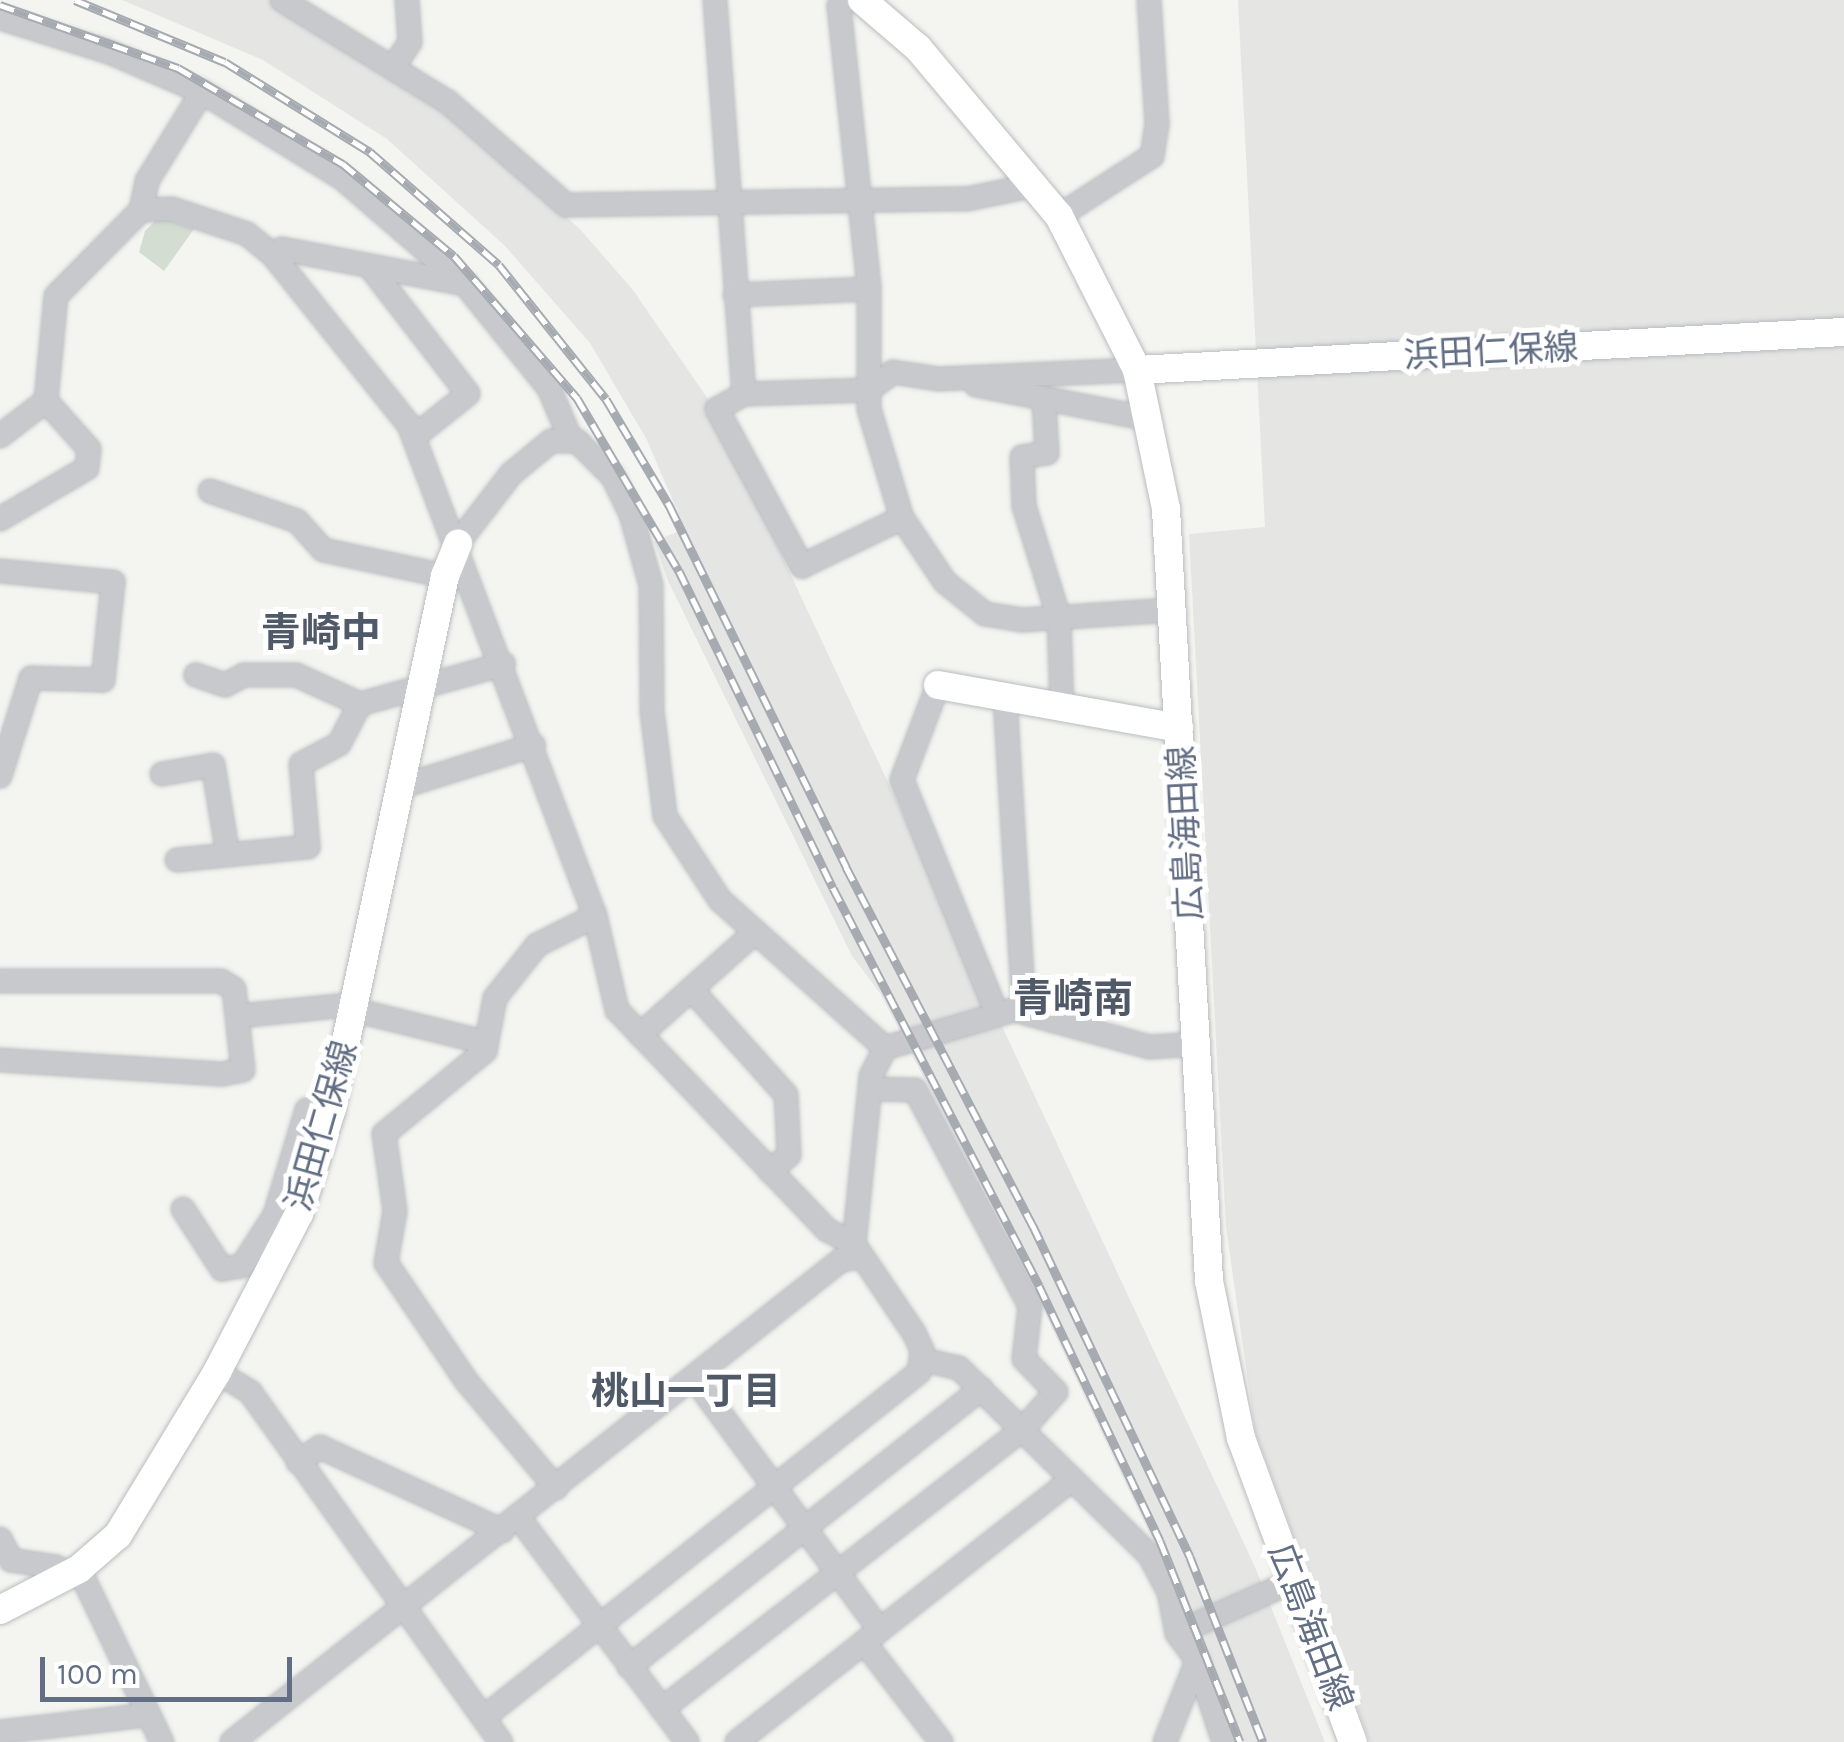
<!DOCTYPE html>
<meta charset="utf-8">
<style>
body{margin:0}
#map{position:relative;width:1844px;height:1742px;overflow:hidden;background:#f4f5f0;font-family:Karla,"Noto Sans JP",sans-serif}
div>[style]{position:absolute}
.built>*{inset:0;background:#e5e5e4}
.green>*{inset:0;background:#d3ddd1}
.roads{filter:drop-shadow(0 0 2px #b9bcc0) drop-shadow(0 0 2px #b9bcc0)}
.minor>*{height:22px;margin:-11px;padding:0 11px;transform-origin:11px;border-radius:11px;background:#c7c9cd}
.major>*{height:28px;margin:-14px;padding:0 14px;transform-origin:14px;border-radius:14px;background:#fff}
.rail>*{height:9px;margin-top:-4.5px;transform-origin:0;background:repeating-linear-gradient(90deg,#fff 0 15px,#a6aab1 0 30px);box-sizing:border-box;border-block:2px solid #a6aab1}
span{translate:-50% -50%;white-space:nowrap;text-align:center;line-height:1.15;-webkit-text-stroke:10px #fff;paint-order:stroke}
.street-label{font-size:35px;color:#626e84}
.neighbourhood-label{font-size:38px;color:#505968;font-weight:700}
.quarter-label{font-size:40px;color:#505968;font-weight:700}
.scale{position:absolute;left:40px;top:1657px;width:252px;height:45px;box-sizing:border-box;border:5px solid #626e84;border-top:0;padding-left:12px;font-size:30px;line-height:35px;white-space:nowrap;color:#626e84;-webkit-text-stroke:8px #fff;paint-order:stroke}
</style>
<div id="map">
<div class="built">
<i style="clip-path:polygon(122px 0,271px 0,292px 10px,423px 93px,579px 228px,633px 290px,710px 402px,1255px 1567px,1325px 1742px,1231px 1742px,1179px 1596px,1038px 1299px,880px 993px,852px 956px,668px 581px,654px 541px,685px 529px,647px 440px,590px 343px,504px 245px,387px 139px,263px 60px)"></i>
<i style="clip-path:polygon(1238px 0,1844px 0,1844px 1742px,1370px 1742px,1255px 1431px,1226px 1227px,1189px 534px,1265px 527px)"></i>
</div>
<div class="green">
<i style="clip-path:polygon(159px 217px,194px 229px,164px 271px,139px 252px,145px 231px)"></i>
</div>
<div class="roads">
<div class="minor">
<i style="left:282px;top:0;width:195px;rotate:31.6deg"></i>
<i style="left:448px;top:102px;width:157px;rotate:41.1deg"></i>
<i style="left:566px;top:205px;width:401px;rotate:-0.9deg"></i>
<i style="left:967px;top:199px;width:69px;rotate:-11.6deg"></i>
<i style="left:715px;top:0;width:395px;rotate:85.8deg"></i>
<i style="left:744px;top:394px;width:31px;rotate:151deg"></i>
<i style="left:717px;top:409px;width:179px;rotate:61.6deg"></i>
<i style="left:802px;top:566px;width:111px;rotate:-25.6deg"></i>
<i style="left:844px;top:0;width:8px;rotate:130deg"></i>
<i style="left:839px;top:6px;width:285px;rotate:83.9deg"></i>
<i style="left:869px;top:289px;width:120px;rotate:90deg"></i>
<i style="left:869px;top:409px;width:114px;rotate:73.2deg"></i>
<i style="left:902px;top:518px;width:77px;rotate:56.1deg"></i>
<i style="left:945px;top:582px;width:51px;rotate:38.7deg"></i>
<i style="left:985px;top:614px;width:37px;rotate:9deg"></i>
<i style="left:1022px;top:620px;width:150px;rotate:-3.8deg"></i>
<i style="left:0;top:18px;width:114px;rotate:17.3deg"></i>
<i style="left:109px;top:52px;width:101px;rotate:23.3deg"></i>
<i style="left:202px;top:92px;width:164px;rotate:31.6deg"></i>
<i style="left:342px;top:178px;width:162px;rotate:40.8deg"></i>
<i style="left:465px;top:284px;width:134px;rotate:51.1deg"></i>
<i style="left:549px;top:388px;width:54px;rotate:67.2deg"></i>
<i style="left:394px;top:66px;width:29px;rotate:-56deg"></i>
<i style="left:410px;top:42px;width:42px;rotate:-94.1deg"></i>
<i style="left:141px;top:210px;width:30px;rotate:-78deg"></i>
<i style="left:147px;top:181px;width:105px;rotate:-58.3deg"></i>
<i style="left:1059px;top:216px;width:111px;rotate:-32.8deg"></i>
<i style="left:1152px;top:156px;width:33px;rotate:-81deg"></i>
<i style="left:1157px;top:123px;width:123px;rotate:-93.7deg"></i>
<i style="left:272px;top:254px;width:11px;rotate:-27deg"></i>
<i style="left:282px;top:249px;width:186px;rotate:10.8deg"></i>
<i style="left:370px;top:267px;width:160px;rotate:52.3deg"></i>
<i style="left:468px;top:394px;width:69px;rotate:141.5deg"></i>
<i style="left:735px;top:295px;width:134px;rotate:-2.6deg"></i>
<i style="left:976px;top:385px;width:176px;rotate:11.1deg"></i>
<i style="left:744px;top:394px;width:125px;rotate:-1.8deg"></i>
<i style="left:869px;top:390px;width:30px;rotate:-37deg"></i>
<i style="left:893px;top:372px;width:47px;rotate:8.7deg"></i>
<i style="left:939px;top:379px;width:198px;rotate:-2.6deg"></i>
<i style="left:1044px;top:401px;width:52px;rotate:86.7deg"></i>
<i style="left:1047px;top:453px;width:25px;rotate:171deg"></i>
<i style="left:1022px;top:457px;width:49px;rotate:87.7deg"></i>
<i style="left:1024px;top:506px;width:117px;rotate:72.6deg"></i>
<i style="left:1059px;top:618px;width:91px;rotate:88.1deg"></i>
<i style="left:0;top:436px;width:58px;rotate:-37.3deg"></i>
<i style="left:46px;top:401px;width:105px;rotate:-84.6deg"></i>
<i style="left:56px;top:296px;width:121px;rotate:-45.3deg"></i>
<i style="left:141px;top:210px;width:31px;rotate:-2deg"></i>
<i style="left:172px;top:209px;width:79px;rotate:18.4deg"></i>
<i style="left:247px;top:234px;width:32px;rotate:39deg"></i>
<i style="left:272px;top:254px;width:219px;rotate:51.3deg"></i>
<i style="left:409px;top:425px;width:525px;rotate:69.25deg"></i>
<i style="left:595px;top:916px;width:97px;rotate:76.8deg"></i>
<i style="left:617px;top:1010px;width:304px;rotate:46.3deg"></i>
<i style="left:827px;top:1230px;width:30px;rotate:27deg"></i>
<i style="left:210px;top:491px;width:92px;rotate:19deg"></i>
<i style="left:297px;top:521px;width:39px;rotate:48deg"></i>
<i style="left:323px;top:550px;width:125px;rotate:12deg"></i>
<i style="left:0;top:519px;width:101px;rotate:-30.4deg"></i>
<i style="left:87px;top:468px;width:19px;rotate:-84deg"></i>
<i style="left:89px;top:449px;width:64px;rotate:-131.9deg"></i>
<i style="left:458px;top:543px;width:87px;rotate:-52.5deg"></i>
<i style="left:511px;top:474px;width:52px;rotate:-39.5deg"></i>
<i style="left:551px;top:441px;width:26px"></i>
<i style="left:577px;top:441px;width:51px;rotate:45deg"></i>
<i style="left:613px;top:477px;width:41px;rotate:64.1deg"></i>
<i style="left:631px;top:514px;width:74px;rotate:74.3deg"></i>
<i style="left:651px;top:585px;width:126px;rotate:89.5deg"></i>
<i style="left:652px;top:711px;width:106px;rotate:82.9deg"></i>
<i style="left:665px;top:816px;width:100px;rotate:56.8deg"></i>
<i style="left:720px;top:900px;width:222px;rotate:41.9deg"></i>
<i style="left:0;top:571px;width:114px;rotate:5.6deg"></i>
<i style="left:113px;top:582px;width:99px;rotate:95.8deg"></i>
<i style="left:103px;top:680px;width:72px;rotate:-178.4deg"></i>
<i style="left:31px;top:678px;width:103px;rotate:107.6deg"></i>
<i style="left:938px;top:685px;width:102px;rotate:110.8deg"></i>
<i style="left:902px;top:780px;width:250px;rotate:67.9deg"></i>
<i style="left:1005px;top:698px;width:315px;rotate:86.5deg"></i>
<i style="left:360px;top:704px;width:149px;rotate:-15.5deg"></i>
<i style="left:162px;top:774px;width:52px;rotate:-10deg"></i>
<i style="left:213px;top:765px;width:91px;rotate:80.5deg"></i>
<i style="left:400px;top:787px;width:140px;rotate:-17.4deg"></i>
<i style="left:177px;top:860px;width:132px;rotate:-5.7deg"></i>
<i style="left:308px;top:847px;width:83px;rotate:-94.8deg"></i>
<i style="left:301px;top:764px;width:43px;rotate:-27.8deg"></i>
<i style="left:339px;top:744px;width:45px;rotate:-62.3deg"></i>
<i style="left:360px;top:704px;width:70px;rotate:-155.6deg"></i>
<i style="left:296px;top:675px;width:52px;rotate:180deg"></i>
<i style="left:244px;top:675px;width:21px;rotate:152deg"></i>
<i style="left:225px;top:685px;width:31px;rotate:-161deg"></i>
<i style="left:0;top:981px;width:221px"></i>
<i style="left:221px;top:981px;width:15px;rotate:32deg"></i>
<i style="left:234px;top:989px;width:81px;rotate:83.7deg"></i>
<i style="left:243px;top:1070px;width:21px;rotate:169deg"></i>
<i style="left:222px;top:1074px;width:222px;rotate:-176.4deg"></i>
<i style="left:691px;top:989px;width:142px;rotate:48.1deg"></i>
<i style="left:786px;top:1095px;width:60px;rotate:87.1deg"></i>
<i style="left:789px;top:1155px;width:25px;rotate:140deg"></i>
<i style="left:239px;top:1016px;width:100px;rotate:-5.8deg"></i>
<i style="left:338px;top:1006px;width:150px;rotate:13.9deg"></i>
<i style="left:640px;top:1035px;width:153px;rotate:-41.8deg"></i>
<i style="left:183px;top:1209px;width:72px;rotate:57deg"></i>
<i style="left:222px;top:1269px;width:20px;rotate:-9deg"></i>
<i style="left:242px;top:1266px;width:61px;rotate:-57.1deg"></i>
<i style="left:275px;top:1215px;width:110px;rotate:-73.1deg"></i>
<i style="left:307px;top:1110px;width:24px;rotate:2deg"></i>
<i style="left:924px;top:1360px;width:36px;rotate:13deg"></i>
<i style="left:959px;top:1368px;width:268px;rotate:44.5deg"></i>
<i style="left:1150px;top:1556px;width:41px;rotate:62.2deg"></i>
<i style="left:1169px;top:1592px;width:42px;rotate:79deg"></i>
<i style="left:1177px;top:1633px;width:34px;rotate:54deg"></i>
<i style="left:1197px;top:1661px;width:85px;rotate:71.6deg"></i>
<i style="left:217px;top:1372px;width:39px;rotate:31deg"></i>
<i style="left:250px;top:1392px;width:431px;rotate:54.4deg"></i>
<i style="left:694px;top:1378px;width:313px;rotate:53.6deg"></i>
<i style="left:298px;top:1462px;width:27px;rotate:-34deg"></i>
<i style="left:320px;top:1447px;width:201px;rotate:24.7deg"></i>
<i style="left:556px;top:1488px;width:138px;rotate:-130deg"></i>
<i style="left:467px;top:1382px;width:144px;rotate:-124.2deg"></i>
<i style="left:386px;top:1263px;width:53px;rotate:-80.2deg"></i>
<i style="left:395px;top:1211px;width:78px;rotate:-98.1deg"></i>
<i style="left:384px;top:1134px;width:131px;rotate:-39.4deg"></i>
<i style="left:485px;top:1051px;width:54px;rotate:-79.3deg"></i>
<i style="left:495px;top:998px;width:68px;rotate:-51.6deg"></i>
<i style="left:537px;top:945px;width:65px;rotate:-26.6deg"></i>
<i style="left:519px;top:1518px;width:280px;rotate:53.1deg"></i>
<i style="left:0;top:1539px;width:24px;rotate:62deg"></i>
<i style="left:11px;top:1560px;width:46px;rotate:8.8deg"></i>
<i style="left:56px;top:1567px;width:14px;rotate:45deg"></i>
<i style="left:79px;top:1569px;width:192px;rotate:64.4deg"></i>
<i style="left:1177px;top:1633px;width:127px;rotate:-24.1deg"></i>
<i style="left:864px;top:1642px;width:126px;rotate:52.4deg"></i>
<i style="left:629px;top:1667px;width:449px;rotate:-38.3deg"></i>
<i style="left:662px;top:1709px;width:455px;rotate:-37.8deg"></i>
<i style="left:1022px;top:1430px;width:51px;rotate:-48.2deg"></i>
<i style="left:1056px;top:1392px;width:46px;rotate:-134.1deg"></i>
<i style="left:1024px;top:1359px;width:53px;rotate:-83.5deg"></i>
<i style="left:1030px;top:1306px;width:245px;rotate:-118deg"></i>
<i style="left:915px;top:1090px;width:45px;rotate:-178.7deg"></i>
<i style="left:483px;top:1718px;width:557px;rotate:-38.43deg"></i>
<i style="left:919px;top:1372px;width:22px;rotate:-82deg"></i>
<i style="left:922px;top:1350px;width:19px;rotate:-115deg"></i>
<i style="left:914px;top:1333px;width:107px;rotate:-124deg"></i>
<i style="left:854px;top:1244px;width:169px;rotate:-84.2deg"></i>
<i style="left:871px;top:1076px;width:31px;rotate:-63deg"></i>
<i style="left:885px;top:1048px;width:134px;rotate:-16.4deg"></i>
<i style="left:1014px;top:1010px;width:140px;rotate:15.3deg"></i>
<i style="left:1149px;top:1047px;width:50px;rotate:-3.4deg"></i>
<i style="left:0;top:1732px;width:147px;rotate:-6.6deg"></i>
<i style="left:232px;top:1742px;width:777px;rotate:-38.36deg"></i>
<i style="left:841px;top:1260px;width:19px;rotate:-9deg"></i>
<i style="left:737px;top:1742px;width:426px;rotate:-38.1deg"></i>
<i style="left:1165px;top:1742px;width:87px;rotate:-68.4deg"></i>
</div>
<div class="major">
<i style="left:862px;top:0;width:74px;rotate:40.6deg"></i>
<i style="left:918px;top:48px;width:219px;rotate:50deg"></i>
<i style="left:1059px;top:216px;width:173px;rotate:63.1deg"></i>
<i style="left:1137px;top:370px;width:142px;rotate:78.2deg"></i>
<i style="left:1166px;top:509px;width:773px;rotate:86.81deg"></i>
<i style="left:1209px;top:1281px;width:160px;rotate:78.5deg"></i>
<i style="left:1241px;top:1438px;width:324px;rotate:69.8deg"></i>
<i style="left:1137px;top:370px;width:708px;rotate:-3.08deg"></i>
<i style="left:938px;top:685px;width:245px;rotate:10.1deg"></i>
<i style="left:0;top:1610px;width:89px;rotate:-27.4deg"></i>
<i style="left:79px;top:1569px;width:52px;rotate:-41.1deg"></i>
<i style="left:118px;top:1535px;width:191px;rotate:-58.7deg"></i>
<i style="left:217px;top:1372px;width:178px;rotate:-62.6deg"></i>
<i style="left:299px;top:1214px;width:108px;rotate:-72.7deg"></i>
<i style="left:331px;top:1111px;width:547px;rotate:-77.97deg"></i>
<i style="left:445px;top:576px;width:35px;rotate:-68deg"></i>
</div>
</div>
<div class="rail">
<i style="left:75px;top:0;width:162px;rotate:22.5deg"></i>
<i style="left:225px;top:62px;width:171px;rotate:31.8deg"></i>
<i style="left:370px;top:152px;width:171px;rotate:41.2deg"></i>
<i style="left:499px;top:265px;width:171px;rotate:51.4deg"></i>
<i style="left:606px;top:399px;width:126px;rotate:59.3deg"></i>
<i style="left:670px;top:507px;width:401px;rotate:63.9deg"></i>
<i style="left:846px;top:867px;width:405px;rotate:62.5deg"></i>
<i style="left:1033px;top:1226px;width:366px;rotate:64.6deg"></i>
<i style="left:1190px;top:1557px;width:199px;rotate:68.5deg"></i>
<i style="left:0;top:5px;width:189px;rotate:19.5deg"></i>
<i style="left:178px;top:68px;width:191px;rotate:30.2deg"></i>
<i style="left:343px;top:164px;width:144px;rotate:39.7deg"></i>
<i style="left:454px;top:256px;width:188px;rotate:49.1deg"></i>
<i style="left:577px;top:398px;width:201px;rotate:59.5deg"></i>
<i style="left:679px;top:571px;width:352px;rotate:64.1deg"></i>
<i style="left:833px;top:888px;width:448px;rotate:62.6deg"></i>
<i style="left:1039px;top:1286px;width:282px;rotate:64.6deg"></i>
<i style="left:1160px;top:1541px;width:216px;rotate:68.3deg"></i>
</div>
<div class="street-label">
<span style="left:1491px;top:352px;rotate:-3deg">浜田仁保線</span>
<span style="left:1186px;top:833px;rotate:-93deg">広島海田線</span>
<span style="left:322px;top:1126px;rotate:-74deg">浜田仁保線</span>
<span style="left:1310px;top:1627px;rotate:69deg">広島海田線</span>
</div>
<div class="neighbourhood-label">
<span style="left:686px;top:1392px">桃山一丁目</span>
</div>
<div class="quarter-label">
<span style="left:321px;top:633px">青崎中</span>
<span style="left:1073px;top:999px">青崎南</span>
</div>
<div class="scale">100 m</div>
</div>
